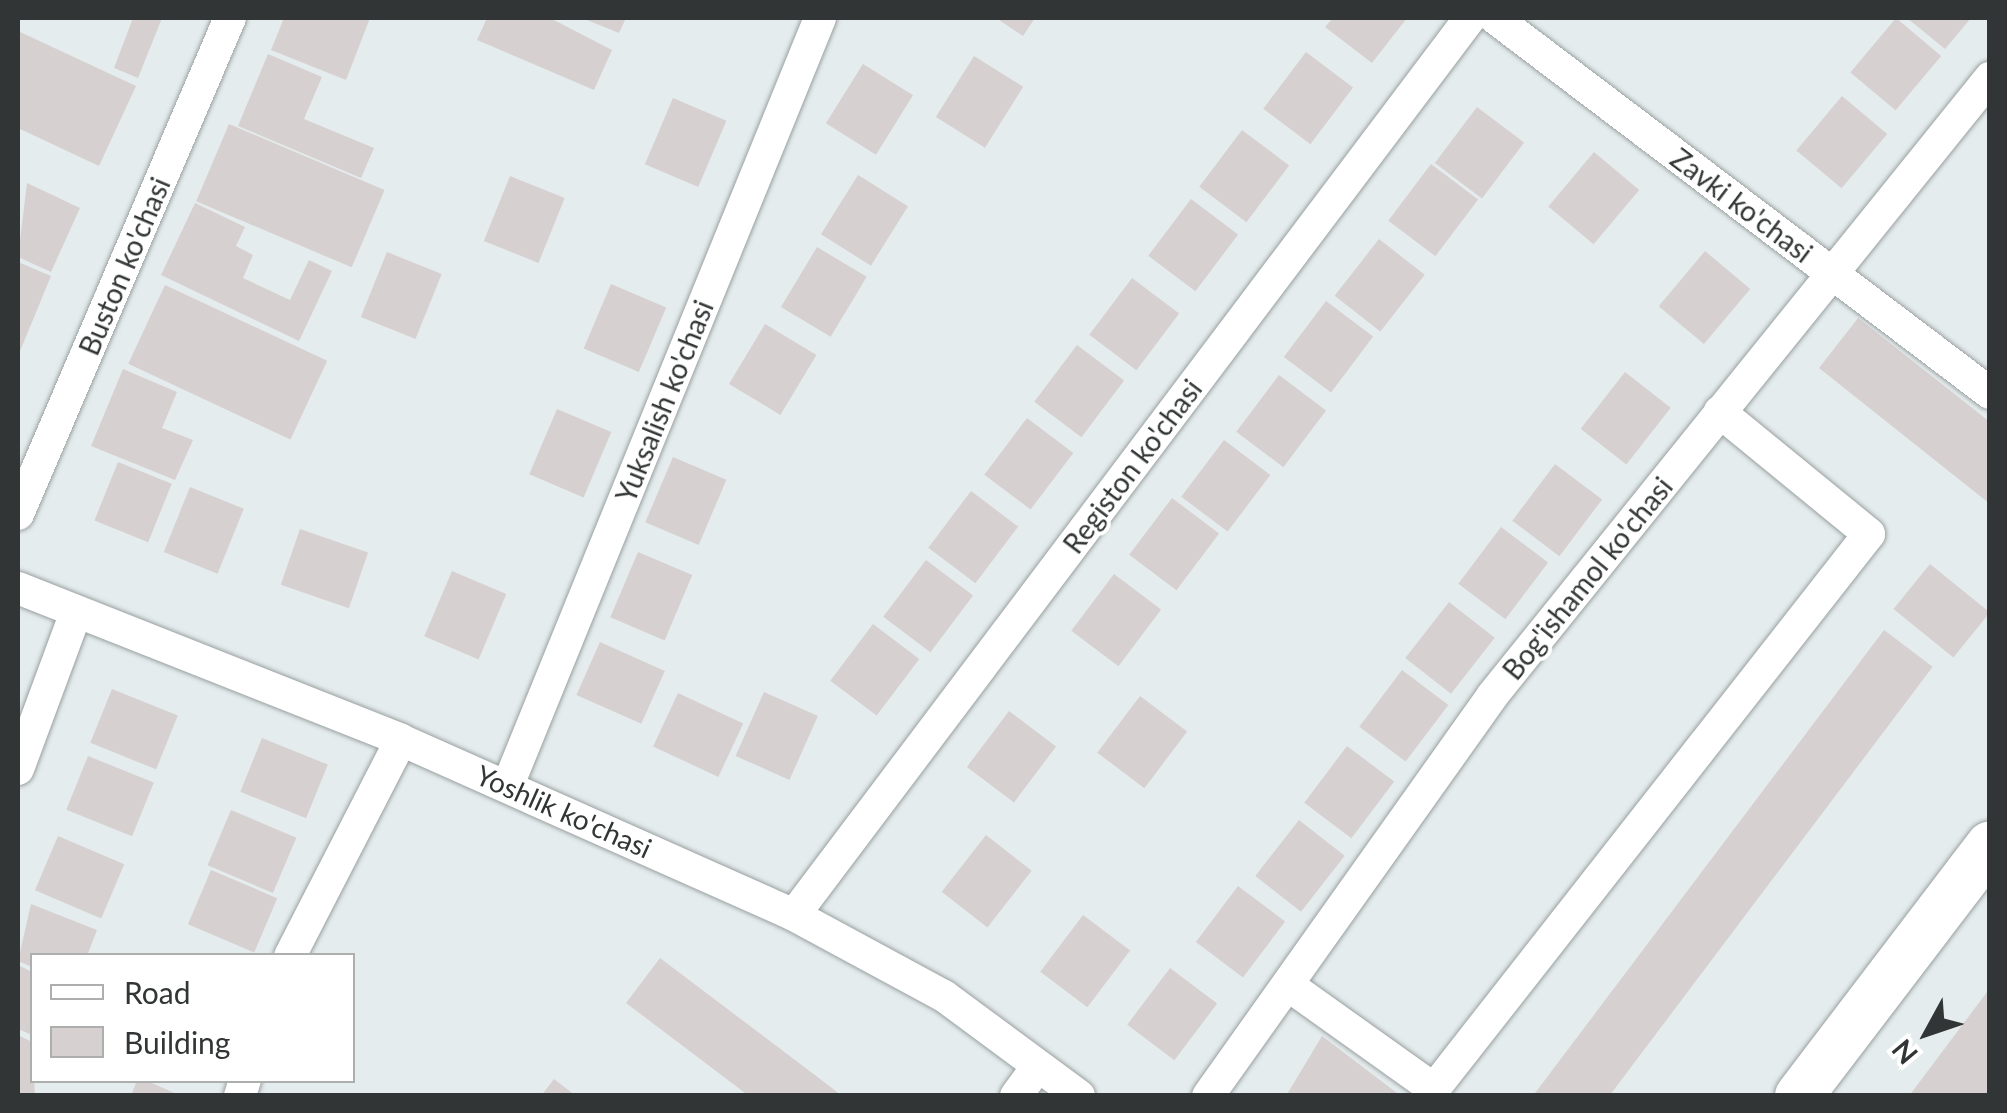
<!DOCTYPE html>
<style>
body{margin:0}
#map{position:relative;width:2007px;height:1113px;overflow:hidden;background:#e5eced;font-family:Lato,sans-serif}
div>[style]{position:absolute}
.building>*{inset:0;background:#d7d0d1;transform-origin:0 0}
.roads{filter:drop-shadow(0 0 2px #99a0a0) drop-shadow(0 0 2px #99a0a0)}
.street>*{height:32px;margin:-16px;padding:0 16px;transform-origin:16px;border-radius:16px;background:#fff}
.secondary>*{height:48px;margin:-24px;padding:0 24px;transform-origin:24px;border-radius:24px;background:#fff}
span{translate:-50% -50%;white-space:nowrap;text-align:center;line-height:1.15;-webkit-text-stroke:8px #fff;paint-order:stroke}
.street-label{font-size:28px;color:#323535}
.frame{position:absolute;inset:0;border:20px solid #323535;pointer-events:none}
.legend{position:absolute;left:30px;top:953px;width:325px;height:130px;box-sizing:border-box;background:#fff;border:2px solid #adaeae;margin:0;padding:12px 18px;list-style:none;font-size:30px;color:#323535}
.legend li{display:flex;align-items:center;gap:20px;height:50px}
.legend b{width:50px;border:2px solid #adaeae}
.north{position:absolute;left:1877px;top:983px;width:100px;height:100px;-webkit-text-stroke:8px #fff;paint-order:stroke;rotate:230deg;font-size:28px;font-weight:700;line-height:40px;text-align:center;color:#323535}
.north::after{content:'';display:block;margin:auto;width:35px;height:45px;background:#323535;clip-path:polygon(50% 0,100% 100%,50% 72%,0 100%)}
</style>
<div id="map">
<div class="building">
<i style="clip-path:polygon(133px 18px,162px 18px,138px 78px,114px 68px)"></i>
<i style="clip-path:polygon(284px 18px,370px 18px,346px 80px,271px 50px)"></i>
<i style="clip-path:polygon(487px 18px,550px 18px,612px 50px,594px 90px,477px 40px)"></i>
<i style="clip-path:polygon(582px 18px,626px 18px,619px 33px)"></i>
<i style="clip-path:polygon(996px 18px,1035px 18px,1023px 36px)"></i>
<i style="clip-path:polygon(1333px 18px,1407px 18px,1372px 63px,1325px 27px)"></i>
<i style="left:1896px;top:18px;width:59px;height:71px;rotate:40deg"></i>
<i style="clip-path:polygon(1907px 18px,1971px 18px,1945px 49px)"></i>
<i style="clip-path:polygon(18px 31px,136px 86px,99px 166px,18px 128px)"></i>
<i style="left:1306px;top:52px;width:59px;height:71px;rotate:37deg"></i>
<i style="clip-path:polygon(268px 54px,322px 77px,304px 119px,374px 148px,361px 178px,238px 126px)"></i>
<i style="left:974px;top:56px;width:58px;height:72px;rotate:32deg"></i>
<i style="left:863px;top:64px;width:59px;height:70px;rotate:32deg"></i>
<i style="left:1842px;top:96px;width:59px;height:71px;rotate:40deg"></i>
<i style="left:673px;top:98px;width:58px;height:72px;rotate:23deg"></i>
<i style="left:1477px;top:107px;width:59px;height:70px;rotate:37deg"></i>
<i style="left:229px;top:124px;width:169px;height:84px;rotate:23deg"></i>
<i style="left:1242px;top:130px;width:59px;height:71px;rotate:37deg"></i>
<i style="left:1594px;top:152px;width:59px;height:71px;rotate:40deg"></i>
<i style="left:1431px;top:164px;width:59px;height:71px;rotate:37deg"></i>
<i style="left:858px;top:175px;width:59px;height:70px;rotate:32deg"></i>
<i style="left:510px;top:176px;width:59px;height:70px;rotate:22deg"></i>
<i style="clip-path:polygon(27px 183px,80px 208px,51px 272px,18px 257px)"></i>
<i style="left:1191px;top:199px;width:59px;height:71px;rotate:37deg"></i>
<i style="clip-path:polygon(195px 203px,245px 227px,236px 246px,253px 255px,243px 278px,290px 300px,309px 260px,332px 271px,299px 341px,161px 275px)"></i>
<i style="left:1379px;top:239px;width:58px;height:72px;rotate:38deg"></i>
<i style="left:817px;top:247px;width:58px;height:70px;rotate:31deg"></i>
<i style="left:1705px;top:251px;width:59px;height:72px;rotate:40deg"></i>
<i style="left:387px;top:252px;width:59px;height:70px;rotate:22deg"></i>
<i style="clip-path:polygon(18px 262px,51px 276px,18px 356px)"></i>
<i style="left:1132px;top:278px;width:59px;height:71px;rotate:37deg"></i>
<i style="left:611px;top:284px;width:60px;height:70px;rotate:23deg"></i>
<i style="left:165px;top:285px;width:179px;height:87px;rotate:25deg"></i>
<i style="left:1326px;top:301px;width:59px;height:70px;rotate:37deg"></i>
<i style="clip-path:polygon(1858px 318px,1990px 422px,1990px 504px,1819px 368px)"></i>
<i style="left:765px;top:324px;width:60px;height:70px;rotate:31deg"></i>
<i style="left:1077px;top:345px;width:59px;height:71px;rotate:37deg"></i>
<i style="clip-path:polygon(123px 369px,177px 392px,162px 428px,193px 440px,175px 480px,91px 446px)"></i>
<i style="left:1625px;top:372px;width:58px;height:72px;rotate:38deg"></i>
<i style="left:1279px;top:375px;width:59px;height:71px;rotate:37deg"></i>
<i style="left:557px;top:409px;width:59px;height:71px;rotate:23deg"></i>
<i style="left:1027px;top:418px;width:58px;height:71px;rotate:37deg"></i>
<i style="left:1224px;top:440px;width:58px;height:71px;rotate:37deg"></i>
<i style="left:673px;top:457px;width:58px;height:71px;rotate:23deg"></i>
<i style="left:118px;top:462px;width:58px;height:63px;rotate:22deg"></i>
<i style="left:1555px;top:464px;width:59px;height:71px;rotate:37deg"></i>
<i style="left:190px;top:487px;width:58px;height:70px;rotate:22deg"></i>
<i style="left:971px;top:491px;width:59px;height:71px;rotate:37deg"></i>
<i style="left:1172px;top:498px;width:59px;height:71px;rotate:37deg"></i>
<i style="left:1501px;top:527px;width:59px;height:71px;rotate:37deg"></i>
<i style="left:300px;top:529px;width:72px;height:59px;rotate:19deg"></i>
<i style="left:638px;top:552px;width:59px;height:71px;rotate:23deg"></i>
<i style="left:926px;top:560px;width:59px;height:71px;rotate:37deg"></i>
<i style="left:1930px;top:564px;width:77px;height:58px;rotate:39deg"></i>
<i style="left:452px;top:571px;width:59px;height:71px;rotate:23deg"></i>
<i style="left:1114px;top:574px;width:59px;height:71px;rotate:37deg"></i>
<i style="left:1449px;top:602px;width:58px;height:71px;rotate:38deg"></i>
<i style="left:873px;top:624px;width:58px;height:71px;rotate:37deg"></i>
<i style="left:1884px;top:630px;width:61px;height:582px;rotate:37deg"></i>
<i style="left:600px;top:642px;width:71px;height:58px;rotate:24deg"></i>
<i style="left:1402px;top:670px;width:58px;height:71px;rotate:37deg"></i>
<i style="left:112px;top:689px;width:71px;height:58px;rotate:22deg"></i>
<i style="left:764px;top:692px;width:59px;height:70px;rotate:24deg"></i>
<i style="left:678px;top:693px;width:72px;height:59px;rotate:25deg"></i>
<i style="left:1140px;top:696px;width:59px;height:71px;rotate:37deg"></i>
<i style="left:1009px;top:711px;width:59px;height:70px;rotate:37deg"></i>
<i style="left:262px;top:738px;width:71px;height:58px;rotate:22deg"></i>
<i style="left:1347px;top:746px;width:59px;height:71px;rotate:37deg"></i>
<i style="left:88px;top:756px;width:71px;height:58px;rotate:22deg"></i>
<i style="left:231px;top:810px;width:71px;height:60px;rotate:23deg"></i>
<i style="left:1299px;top:820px;width:58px;height:71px;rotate:38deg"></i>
<i style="left:986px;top:835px;width:58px;height:72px;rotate:38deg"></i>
<i style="left:58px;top:836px;width:72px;height:59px;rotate:23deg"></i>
<i style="left:211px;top:870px;width:72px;height:59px;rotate:23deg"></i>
<i style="left:1238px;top:886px;width:59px;height:70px;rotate:37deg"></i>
<i style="clip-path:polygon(31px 904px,97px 930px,87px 956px,32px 956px,32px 967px,18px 961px)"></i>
<i style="left:1083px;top:915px;width:59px;height:71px;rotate:37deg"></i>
<i style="clip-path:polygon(660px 958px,832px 1088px,842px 1096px,749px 1096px,626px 1003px)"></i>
<i style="clip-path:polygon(18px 965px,32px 972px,32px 1035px,18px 1029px)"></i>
<i style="left:1170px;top:968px;width:59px;height:71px;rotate:37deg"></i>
<i style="clip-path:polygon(1990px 988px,1990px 1096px,1909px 1096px)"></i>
<i style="clip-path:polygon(18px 1035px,32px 1042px,35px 1096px,18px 1096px)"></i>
<i style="clip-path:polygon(1322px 1036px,1401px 1096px,1286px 1096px)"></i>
<i style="clip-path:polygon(554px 1079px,576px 1096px,541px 1096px)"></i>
<i style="clip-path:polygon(137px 1080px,145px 1080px,181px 1096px,131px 1096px)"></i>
</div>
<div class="roads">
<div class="street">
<i style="left:1495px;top:18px;width:621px;rotate:37.15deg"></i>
<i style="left:18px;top:514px;width:539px;rotate:-66.86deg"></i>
<i style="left:18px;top:588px;width:412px;rotate:21.6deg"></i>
<i style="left:401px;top:740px;width:430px;rotate:24deg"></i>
<i style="left:794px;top:915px;width:170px;rotate:28.4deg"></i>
<i style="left:944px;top:996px;width:168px;rotate:36.5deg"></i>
<i style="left:18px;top:769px;width:167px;rotate:-69.7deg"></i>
<i style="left:508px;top:785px;width:828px;rotate:-67.86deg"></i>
<i style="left:794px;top:915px;width:1123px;rotate:-53deg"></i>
<i style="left:290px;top:956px;width:243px;rotate:-62.8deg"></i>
<i style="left:1288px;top:985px;width:179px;rotate:35.5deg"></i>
<i style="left:1434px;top:1089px;width:705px;rotate:-51.91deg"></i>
<i style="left:1869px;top:534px;width:193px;rotate:-140.7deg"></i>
<i style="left:240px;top:1096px;width:17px;rotate:-73deg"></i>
<i style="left:1016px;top:1096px;width:37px;rotate:-54deg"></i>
<i style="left:1208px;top:1096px;width:491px;rotate:-54.6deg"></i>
<i style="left:1492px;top:696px;width:794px;rotate:-51.14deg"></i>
</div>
<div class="secondary">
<i style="left:1799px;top:1096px;width:315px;rotate:-52.7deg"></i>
</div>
</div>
<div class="street-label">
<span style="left:1742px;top:205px;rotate:37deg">Zavki ko'chasi</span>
<span style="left:124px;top:266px;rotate:-67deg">Buston ko'chasi</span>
<span style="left:664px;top:401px;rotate:-68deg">Yuksalish ko'chasi</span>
<span style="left:1132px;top:466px;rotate:-53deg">Registon ko'chasi</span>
<span style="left:1587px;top:578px;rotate:-51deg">Bog'ishamol ko'chasi</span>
<span style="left:564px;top:811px;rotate:24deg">Yoshlik ko'chasi</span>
</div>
<div class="frame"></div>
<ul class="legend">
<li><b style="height:12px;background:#fff"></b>Road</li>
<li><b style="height:28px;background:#d7d0d1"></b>Building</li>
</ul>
<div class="north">N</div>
</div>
